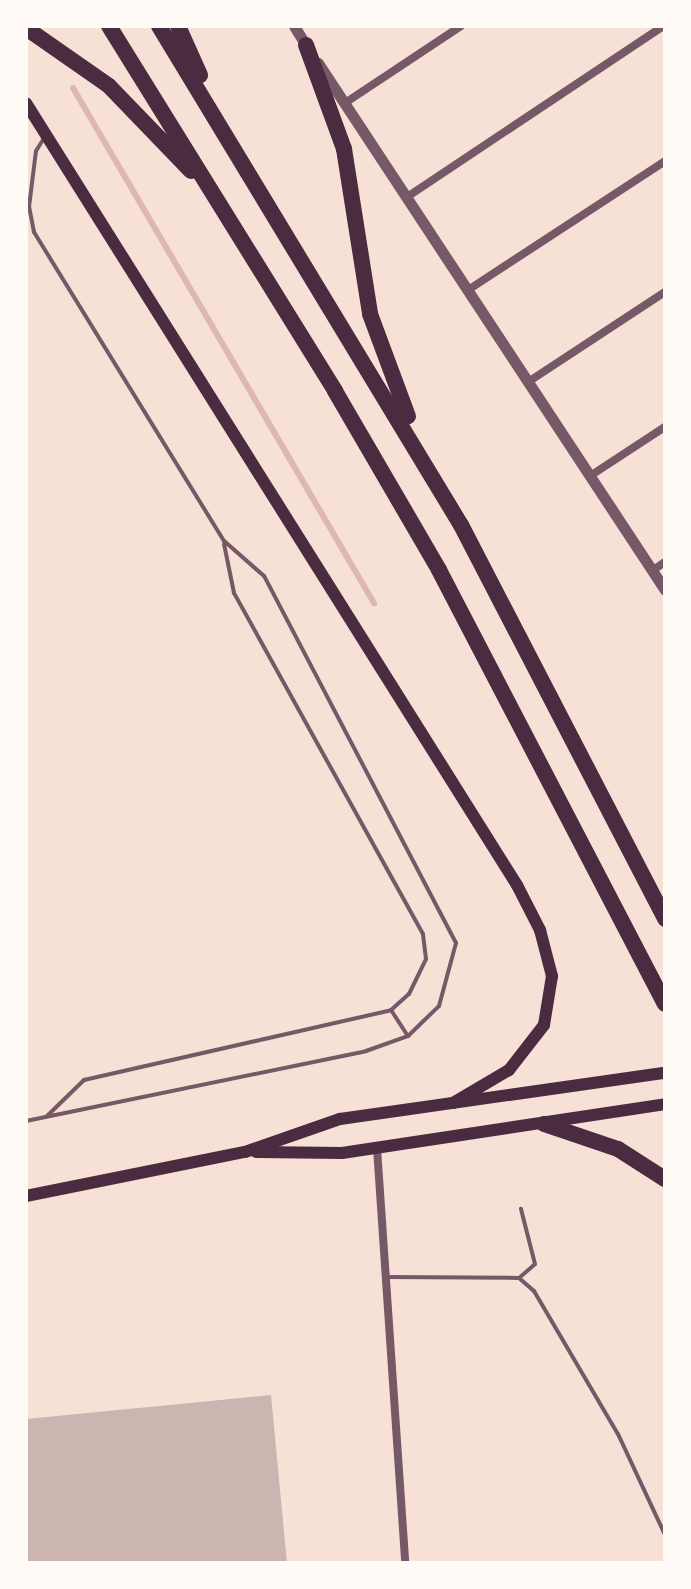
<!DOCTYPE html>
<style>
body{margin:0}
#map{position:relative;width:691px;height:1589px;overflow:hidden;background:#f7e1d7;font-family:"Alegreya Sans",sans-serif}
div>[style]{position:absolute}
.stream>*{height:6px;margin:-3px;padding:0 3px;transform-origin:3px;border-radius:3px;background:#dcb8b0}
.building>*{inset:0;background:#ccb4b1}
.service>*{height:4px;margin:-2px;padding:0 2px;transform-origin:2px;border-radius:2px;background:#755966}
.minor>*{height:8px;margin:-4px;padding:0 4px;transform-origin:4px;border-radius:4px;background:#755966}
.tertiary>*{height:11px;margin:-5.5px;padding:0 5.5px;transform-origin:5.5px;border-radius:5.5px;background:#755966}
.secondary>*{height:12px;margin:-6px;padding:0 6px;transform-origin:6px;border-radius:6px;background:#4a2c40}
.motorway>*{height:16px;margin:-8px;padding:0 8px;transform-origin:8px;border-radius:8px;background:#4a2c40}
span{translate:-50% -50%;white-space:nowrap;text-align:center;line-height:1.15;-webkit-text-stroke:8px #fffaf5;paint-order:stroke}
.frame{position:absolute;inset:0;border:28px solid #fffaf5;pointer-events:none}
</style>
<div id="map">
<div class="stream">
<i style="left:73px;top:88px;width:597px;rotate:59.7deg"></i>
</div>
<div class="building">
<i style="clip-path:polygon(271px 1395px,287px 1563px,26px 1563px,26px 1419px)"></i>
</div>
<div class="service">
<i style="left:391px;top:1010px;width:31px;rotate:57deg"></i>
<i style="left:47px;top:1116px;width:52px;rotate:-44.2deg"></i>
<i style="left:84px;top:1080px;width:315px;rotate:-12.8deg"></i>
<i style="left:391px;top:1010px;width:24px;rotate:-42deg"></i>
<i style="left:409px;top:994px;width:39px;rotate:-64deg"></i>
<i style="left:426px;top:959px;width:25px;rotate:-97deg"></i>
<i style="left:423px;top:934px;width:390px;rotate:-119deg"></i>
<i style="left:234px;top:593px;width:50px;rotate:-101.5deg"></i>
<i style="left:26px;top:1121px;width:347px;rotate:-11.6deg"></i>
<i style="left:366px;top:1051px;width:45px;rotate:-19.7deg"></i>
<i style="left:408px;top:1036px;width:43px;rotate:-44.1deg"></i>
<i style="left:439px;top:1006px;width:65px;rotate:-74.9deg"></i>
<i style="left:456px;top:943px;width:414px;rotate:-117.6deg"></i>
<i style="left:264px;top:576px;width:53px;rotate:-138.8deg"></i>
<i style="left:224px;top:541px;width:363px;rotate:-121.6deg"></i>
<i style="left:34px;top:232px;width:25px;rotate:-101deg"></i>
<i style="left:29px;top:207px;width:56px;rotate:-82.9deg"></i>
<i style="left:36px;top:151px;width:15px;rotate:-58deg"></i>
<i style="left:387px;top:1277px;width:132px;rotate:0.4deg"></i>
<i style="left:519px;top:1278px;width:20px;rotate:41deg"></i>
<i style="left:534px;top:1291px;width:166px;rotate:59.6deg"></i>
<i style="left:618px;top:1434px;width:111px;rotate:65deg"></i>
<i style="left:519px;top:1278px;width:21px;rotate:-41deg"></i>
<i style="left:535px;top:1264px;width:57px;rotate:-104.3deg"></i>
</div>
<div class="minor">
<i style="left:345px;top:103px;width:139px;rotate:-33.6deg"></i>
<i style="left:407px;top:197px;width:308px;rotate:-33.7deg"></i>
<i style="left:468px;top:290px;width:235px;rotate:-33.2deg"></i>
<i style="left:528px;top:382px;width:164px;rotate:-33.3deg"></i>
<i style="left:590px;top:476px;width:90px;rotate:-33.2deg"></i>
<i style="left:652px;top:571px;width:16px;rotate:-35deg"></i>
<i style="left:377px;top:1148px;width:416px;rotate:86.1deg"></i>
</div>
<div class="tertiary">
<i style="left:294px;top:26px;width:26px;rotate:58deg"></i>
<i style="left:318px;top:63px;width:631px;rotate:56.64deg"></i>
</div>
<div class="secondary">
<i style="left:26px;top:103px;width:923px;rotate:57.88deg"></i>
<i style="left:517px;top:885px;width:51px;rotate:62.9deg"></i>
<i style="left:540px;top:930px;width:48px;rotate:75.4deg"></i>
<i style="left:552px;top:976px;width:50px;rotate:99.3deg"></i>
<i style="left:544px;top:1025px;width:57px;rotate:127.9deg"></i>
<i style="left:509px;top:1070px;width:65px;rotate:149.5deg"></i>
<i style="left:256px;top:1152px;width:86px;rotate:0.7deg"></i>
<i style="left:342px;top:1153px;width:327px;rotate:-8.6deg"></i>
<i style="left:26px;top:1196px;width:223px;rotate:-11.4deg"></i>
<i style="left:245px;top:1152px;width:101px;rotate:-19.2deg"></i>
<i style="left:340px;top:1119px;width:328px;rotate:-8.1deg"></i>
</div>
<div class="motorway">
<i style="left:109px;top:26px;width:429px;rotate:58.2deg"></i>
<i style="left:335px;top:391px;width:207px;rotate:59.8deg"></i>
<i style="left:439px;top:570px;width:489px;rotate:62.5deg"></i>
<i style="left:159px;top:26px;width:583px;rotate:58.82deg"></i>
<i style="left:461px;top:525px;width:444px;rotate:62.6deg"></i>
<i style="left:178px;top:26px;width:54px;rotate:65.8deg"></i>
<i style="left:26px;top:28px;width:101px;rotate:34.9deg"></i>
<i style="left:109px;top:86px;width:118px;rotate:46deg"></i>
<i style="left:306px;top:45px;width:111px;rotate:69.9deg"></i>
<i style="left:344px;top:149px;width:167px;rotate:81deg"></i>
<i style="left:370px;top:314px;width:109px;rotate:69.6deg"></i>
<i style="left:544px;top:1124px;width:78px;rotate:18.7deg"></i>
<i style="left:618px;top:1149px;width:56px;rotate:32.6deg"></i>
</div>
<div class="frame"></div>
</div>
